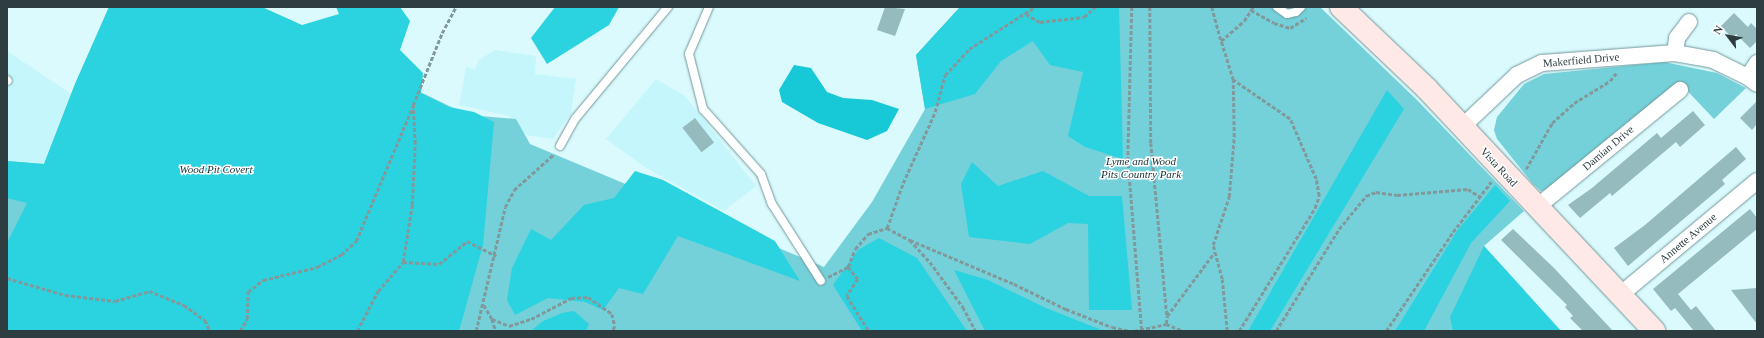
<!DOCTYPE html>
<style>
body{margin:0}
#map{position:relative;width:1764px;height:338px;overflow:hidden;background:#dafafd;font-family:Georgia,serif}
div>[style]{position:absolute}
.built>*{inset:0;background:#c4f6fb}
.green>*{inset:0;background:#74d1da}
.forest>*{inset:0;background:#2bd2df}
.water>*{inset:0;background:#17c9d7}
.building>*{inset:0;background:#95bbbe;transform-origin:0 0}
.path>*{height:2.5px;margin-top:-1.25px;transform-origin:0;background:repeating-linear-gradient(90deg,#82999b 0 4px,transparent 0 6px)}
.roads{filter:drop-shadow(0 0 1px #72979b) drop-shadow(0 0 1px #72979b)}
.lane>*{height:8px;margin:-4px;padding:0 4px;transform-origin:4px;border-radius:4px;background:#fff}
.street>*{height:16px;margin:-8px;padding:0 8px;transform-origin:8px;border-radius:8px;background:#fff}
.secondary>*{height:22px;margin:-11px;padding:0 11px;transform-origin:11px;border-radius:11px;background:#fee9e7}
span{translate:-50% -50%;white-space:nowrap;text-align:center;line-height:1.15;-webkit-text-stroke:3px #fff;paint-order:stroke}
.street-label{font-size:11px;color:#2e3d3f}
.park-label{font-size:11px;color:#173032;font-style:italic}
.frame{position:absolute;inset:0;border:8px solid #2e3d3f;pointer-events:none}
.north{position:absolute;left:1708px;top:16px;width:40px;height:40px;-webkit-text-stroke:3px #fff;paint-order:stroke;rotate:302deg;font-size:11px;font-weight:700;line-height:16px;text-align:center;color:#2e3d3f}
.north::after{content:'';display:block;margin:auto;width:14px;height:18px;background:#2e3d3f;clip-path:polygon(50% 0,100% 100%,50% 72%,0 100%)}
</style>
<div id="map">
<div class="built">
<i style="clip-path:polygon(495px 50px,536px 56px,535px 74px,576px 79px,571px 113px,553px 139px,525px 135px,509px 116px,459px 105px,466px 67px,475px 69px,479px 60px)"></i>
<i style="clip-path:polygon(7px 51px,71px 94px,44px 164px,7px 161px)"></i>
<i style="clip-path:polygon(656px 79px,685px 96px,756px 186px,724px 211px,646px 168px,606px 139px)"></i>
</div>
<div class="green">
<i style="clip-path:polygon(109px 7px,273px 21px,468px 115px,516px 119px,530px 144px,824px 267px,872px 202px,925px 109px,916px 55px,960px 7px,1320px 7px,1416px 99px,1524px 211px,1484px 246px,1561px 331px,7px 331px,7px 161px,44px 164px,75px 84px)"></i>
<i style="clip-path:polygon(1664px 62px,1717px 73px,1746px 88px,1714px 119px,1679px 82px,1549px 190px,1541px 191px,1533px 184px,1497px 139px,1494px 130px,1497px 117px,1524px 84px,1544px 74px)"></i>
</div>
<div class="forest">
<i style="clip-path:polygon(109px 7px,262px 7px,302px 25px,339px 14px,336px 7px,400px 7px,410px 21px,400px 50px,423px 73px,421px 93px,449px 107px,474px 112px,494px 122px,483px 245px,459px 331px,7px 331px,7px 243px,27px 203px,7px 198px,7px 161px,44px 164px,75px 84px)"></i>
<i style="clip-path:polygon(555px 7px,619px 7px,609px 25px,547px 64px,531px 38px)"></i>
<i style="clip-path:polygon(960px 7px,1119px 7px,1123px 159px,1085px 147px,1068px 136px,1083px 72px,1050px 65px,1033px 41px,1001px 61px,975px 94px,925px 109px,916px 55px)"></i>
<i style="clip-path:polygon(1387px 90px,1404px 109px,1270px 331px,1248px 331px)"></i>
<i style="clip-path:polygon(972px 162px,998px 186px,1043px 171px,1089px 196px,1122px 196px,1132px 310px,1089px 310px,1088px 224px,1068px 223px,1030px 244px,969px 237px,961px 184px)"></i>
<i style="clip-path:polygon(635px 171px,663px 180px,775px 241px,800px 281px,678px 236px,643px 294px,619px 288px,603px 310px,585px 302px,548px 298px,515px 315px,507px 300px,512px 268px,531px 229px,551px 240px,584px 205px,614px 198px)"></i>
<i style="clip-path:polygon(1495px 185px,1510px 201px,1471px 243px,1424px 331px,1395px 331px,1457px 231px)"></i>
<i style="clip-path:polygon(879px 238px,917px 258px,967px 331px,862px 331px,833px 285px,858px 250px)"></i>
<i style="clip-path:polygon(1484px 246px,1561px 331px,1453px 331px,1450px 317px)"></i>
<i style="clip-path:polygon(954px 270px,988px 280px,1046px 308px,1104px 331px,985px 331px)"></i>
<i style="clip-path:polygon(574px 311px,589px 324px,586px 331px,531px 331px,543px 321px,562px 313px)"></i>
</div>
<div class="water">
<i style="clip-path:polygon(794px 65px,811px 68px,827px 92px,843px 98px,872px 100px,899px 109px,887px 131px,867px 140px,818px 123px,782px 102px,779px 90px)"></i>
</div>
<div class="building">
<i style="clip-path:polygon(885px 7px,905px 9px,895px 36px,877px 30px)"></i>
<i style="clip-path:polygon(1734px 13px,1748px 27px,1751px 23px,1757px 29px,1757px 41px,1750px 48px,1736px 34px,1732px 38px,1721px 26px)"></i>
<i style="clip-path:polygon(1757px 101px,1757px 124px,1752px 130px,1740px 118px)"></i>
<i style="clip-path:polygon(1693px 111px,1705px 125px,1680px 147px,1676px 142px,1612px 196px,1610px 193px,1580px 218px,1568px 205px,1592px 188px,1657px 133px,1661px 138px)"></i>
<i style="left:695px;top:118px;width:31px;height:16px;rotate:52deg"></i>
<i style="clip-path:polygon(1736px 147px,1746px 159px,1722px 180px,1725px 184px,1628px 266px,1614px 248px,1645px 225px)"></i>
<i style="clip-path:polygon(1750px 209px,1757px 218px,1757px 229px,1678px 294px,1691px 310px,1696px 306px,1716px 331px,1694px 331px,1675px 308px,1671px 311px,1653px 289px)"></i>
<i style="clip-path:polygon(1513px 229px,1554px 268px,1613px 331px,1583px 331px,1570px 318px,1573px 316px,1565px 307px,1567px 305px,1501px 240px)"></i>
<i style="clip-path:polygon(1757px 288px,1757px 324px,1731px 290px)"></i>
</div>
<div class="path">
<i style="left:1132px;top:7px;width:151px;rotate:91.5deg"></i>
<i style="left:1128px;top:158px;width:174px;rotate:85.4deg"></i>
<i style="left:1150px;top:7px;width:136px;rotate:89.6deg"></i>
<i style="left:1151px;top:143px;width:174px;rotate:84.7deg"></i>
<i style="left:1212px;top:7px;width:35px;rotate:75deg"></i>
<i style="left:1251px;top:10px;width:26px;rotate:29deg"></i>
<i style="left:1274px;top:23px;width:17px;rotate:17deg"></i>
<i style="left:1290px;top:28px;width:19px;rotate:-32deg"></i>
<i style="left:1026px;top:14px;width:16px;rotate:30deg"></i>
<i style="left:1040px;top:22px;width:44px;rotate:-6.5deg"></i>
<i style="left:1084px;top:17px;width:15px;rotate:-42deg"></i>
<i style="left:1526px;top:169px;width:53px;rotate:-60.5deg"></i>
<i style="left:1552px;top:123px;width:30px;rotate:-42deg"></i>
<i style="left:1574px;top:103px;width:42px;rotate:-31.4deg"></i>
<i style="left:1610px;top:81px;width:11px;rotate:-52deg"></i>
<i style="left:887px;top:228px;width:48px;rotate:-70.4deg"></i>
<i style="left:903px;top:183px;width:78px;rotate:-65.7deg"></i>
<i style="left:935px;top:112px;width:38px;rotate:-75deg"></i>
<i style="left:945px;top:75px;width:35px;rotate:-47deg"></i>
<i style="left:969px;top:49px;width:78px;rotate:-32.5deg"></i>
<i style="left:910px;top:240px;width:113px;rotate:22.9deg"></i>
<i style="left:1014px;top:284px;width:58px;rotate:25.7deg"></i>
<i style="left:1066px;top:309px;width:49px;rotate:21.4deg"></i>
<i style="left:1112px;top:327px;width:18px;rotate:13deg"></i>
<i style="left:403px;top:262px;width:36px;rotate:3deg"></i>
<i style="left:439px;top:264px;width:36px;rotate:-39deg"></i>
<i style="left:467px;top:241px;width:33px;rotate:27deg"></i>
<i style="left:848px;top:267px;width:16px;rotate:50deg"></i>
<i style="left:858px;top:279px;width:20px;rotate:123deg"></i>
<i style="left:847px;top:296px;width:41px;rotate:57.8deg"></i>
<i style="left:828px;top:277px;width:22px;rotate:-27deg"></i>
<i style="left:848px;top:267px;width:19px;rotate:-69deg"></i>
<i style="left:855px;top:249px;width:20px;rotate:-49deg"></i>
<i style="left:868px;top:234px;width:20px;rotate:-18deg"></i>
<i style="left:887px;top:228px;width:26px;rotate:28deg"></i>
<i style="left:910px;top:240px;width:30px;rotate:48deg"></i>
<i style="left:930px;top:262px;width:56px;rotate:53.7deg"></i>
<i style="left:963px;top:307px;width:27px;rotate:62deg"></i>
<i style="left:7px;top:278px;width:60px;rotate:16.3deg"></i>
<i style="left:65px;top:295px;width:50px;rotate:6.8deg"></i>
<i style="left:115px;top:301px;width:35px;rotate:-16deg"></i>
<i style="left:149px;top:291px;width:38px;rotate:22deg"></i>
<i style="left:184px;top:305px;width:26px;rotate:36deg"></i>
<i style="left:205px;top:320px;width:12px;rotate:66deg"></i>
<i style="left:484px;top:305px;width:16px;rotate:60deg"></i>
<i style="left:492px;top:319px;width:18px;rotate:22deg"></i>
<i style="left:509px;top:326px;width:23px;rotate:-18deg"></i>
<i style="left:531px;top:319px;width:45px;rotate:-27.7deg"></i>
<i style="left:571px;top:298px;width:17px;rotate:-3deg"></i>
<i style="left:588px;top:297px;width:29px;rotate:35deg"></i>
<i style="left:612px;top:314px;width:12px;rotate:76deg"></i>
<i style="left:615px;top:326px;width:5px;rotate:112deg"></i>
<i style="left:492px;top:319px;width:13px;rotate:72deg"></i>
<i style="left:1166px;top:324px;width:8px;rotate:-83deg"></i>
<i style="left:1167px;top:316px;width:79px;rotate:-53.3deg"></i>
<i style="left:240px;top:331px;width:14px;rotate:-60deg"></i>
<i style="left:247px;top:319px;width:27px;rotate:-88deg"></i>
<i style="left:248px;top:292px;width:19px;rotate:-39deg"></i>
<i style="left:263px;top:280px;width:56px;rotate:-13.5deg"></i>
<i style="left:317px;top:267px;width:27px;rotate:-27deg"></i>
<i style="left:341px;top:255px;width:21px;rotate:-43deg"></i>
<i style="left:356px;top:241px;width:147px;rotate:-67.1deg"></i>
<i style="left:357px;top:331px;width:45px;rotate:-62.3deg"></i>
<i style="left:378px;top:291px;width:38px;rotate:-49deg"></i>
<i style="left:403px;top:262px;width:58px;rotate:-81deg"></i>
<i style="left:412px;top:205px;width:61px;rotate:-87.2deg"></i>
<i style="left:415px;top:144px;width:39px;rotate:-93deg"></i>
<i style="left:413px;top:105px;width:78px;rotate:-68.1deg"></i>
<i style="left:442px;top:33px;width:30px;rotate:-62deg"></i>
<i style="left:476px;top:331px;width:127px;rotate:-76.8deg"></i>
<i style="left:505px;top:207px;width:19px;rotate:-62deg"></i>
<i style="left:514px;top:190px;width:54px;rotate:-42deg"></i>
<i style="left:1134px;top:331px;width:33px;rotate:-12deg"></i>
<i style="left:1166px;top:324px;width:18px;rotate:22deg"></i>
<i style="left:1227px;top:331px;width:52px;rotate:-95.5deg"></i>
<i style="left:1222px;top:279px;width:35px;rotate:-105deg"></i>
<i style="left:1213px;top:245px;width:51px;rotate:-71.6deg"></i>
<i style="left:1229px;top:197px;width:60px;rotate:-85.2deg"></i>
<i style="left:1234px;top:137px;width:57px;rotate:-91deg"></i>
<i style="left:1239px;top:331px;width:145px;rotate:-58.3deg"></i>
<i style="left:1315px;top:208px;width:13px;rotate:-72deg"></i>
<i style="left:1319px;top:196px;width:17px;rotate:-100deg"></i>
<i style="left:1316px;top:179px;width:65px;rotate:-113.4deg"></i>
<i style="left:1290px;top:119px;width:69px;rotate:-145.6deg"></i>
<i style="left:1233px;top:80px;width:41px;rotate:-107.1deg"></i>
<i style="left:1221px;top:41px;width:30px;rotate:-41deg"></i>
<i style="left:1244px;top:21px;width:17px;rotate:-57deg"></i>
<i style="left:1276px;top:331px;width:120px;rotate:-58.3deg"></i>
<i style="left:1339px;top:229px;width:43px;rotate:-50.7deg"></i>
<i style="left:1366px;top:196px;width:11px;rotate:-22deg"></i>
<i style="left:1376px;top:192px;width:21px;rotate:8deg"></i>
<i style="left:1397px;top:195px;width:71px;rotate:-4.8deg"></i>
<i style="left:1468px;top:189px;width:15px;rotate:32deg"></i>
<i style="left:1386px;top:331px;width:120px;rotate:-55.9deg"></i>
<i style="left:1453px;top:232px;width:63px;rotate:-52.8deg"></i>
<i style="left:1441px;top:331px;width:3px"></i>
</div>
<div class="roads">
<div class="lane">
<i style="left:709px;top:7px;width:51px;rotate:113.1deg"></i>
<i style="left:689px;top:54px;width:57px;rotate:75.7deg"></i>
<i style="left:703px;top:109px;width:87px;rotate:48.3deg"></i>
<i style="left:761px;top:174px;width:32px;rotate:70deg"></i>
<i style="left:772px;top:204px;width:91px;rotate:57.5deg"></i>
<i style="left:1277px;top:7px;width:12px;rotate:35deg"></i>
<i style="left:1287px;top:14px;width:9px;rotate:-13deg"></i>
<i style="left:1296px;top:12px;width:7px;rotate:-45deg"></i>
<i style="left:7px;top:80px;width:1px;rotate:45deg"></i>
<i style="left:560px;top:146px;width:31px;rotate:-61deg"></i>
<i style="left:575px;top:119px;width:146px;rotate:-50.3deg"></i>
</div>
<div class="street">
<i style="left:1675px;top:53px;width:15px;rotate:-82deg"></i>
<i style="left:1677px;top:38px;width:20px;rotate:-53deg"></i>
<i style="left:1748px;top:77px;width:17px;rotate:-57deg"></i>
<i style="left:1462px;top:127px;width:76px;rotate:-43.4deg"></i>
<i style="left:1517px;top:75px;width:28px;rotate:-26deg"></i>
<i style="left:1542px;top:63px;width:133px;rotate:-4.3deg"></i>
<i style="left:1675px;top:53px;width:39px;rotate:10deg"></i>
<i style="left:1713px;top:60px;width:39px;rotate:26deg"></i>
<i style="left:1748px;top:77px;width:11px;rotate:38deg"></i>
<i style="left:1537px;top:207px;width:185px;rotate:-39.3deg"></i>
<i style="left:1620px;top:295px;width:178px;rotate:-39.8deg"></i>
</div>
<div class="secondary">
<i style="left:1341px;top:7px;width:119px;rotate:43.6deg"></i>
<i style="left:1427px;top:89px;width:332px;rotate:46.8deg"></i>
</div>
</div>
<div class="street-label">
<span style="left:1581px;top:60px;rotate:-5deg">Makerfield Drive</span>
<span style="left:1608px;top:148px;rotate:-40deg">Damian Drive</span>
<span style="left:1499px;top:167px;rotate:47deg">Vista Road</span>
<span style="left:1688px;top:238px;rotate:-40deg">Annette Avenue</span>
</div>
<div class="park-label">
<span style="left:1141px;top:168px">Lyme and Wood<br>Pits Country Park</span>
<span style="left:216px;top:169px">Wood Pit Covert</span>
</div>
<div class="frame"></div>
<div class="north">N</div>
</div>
